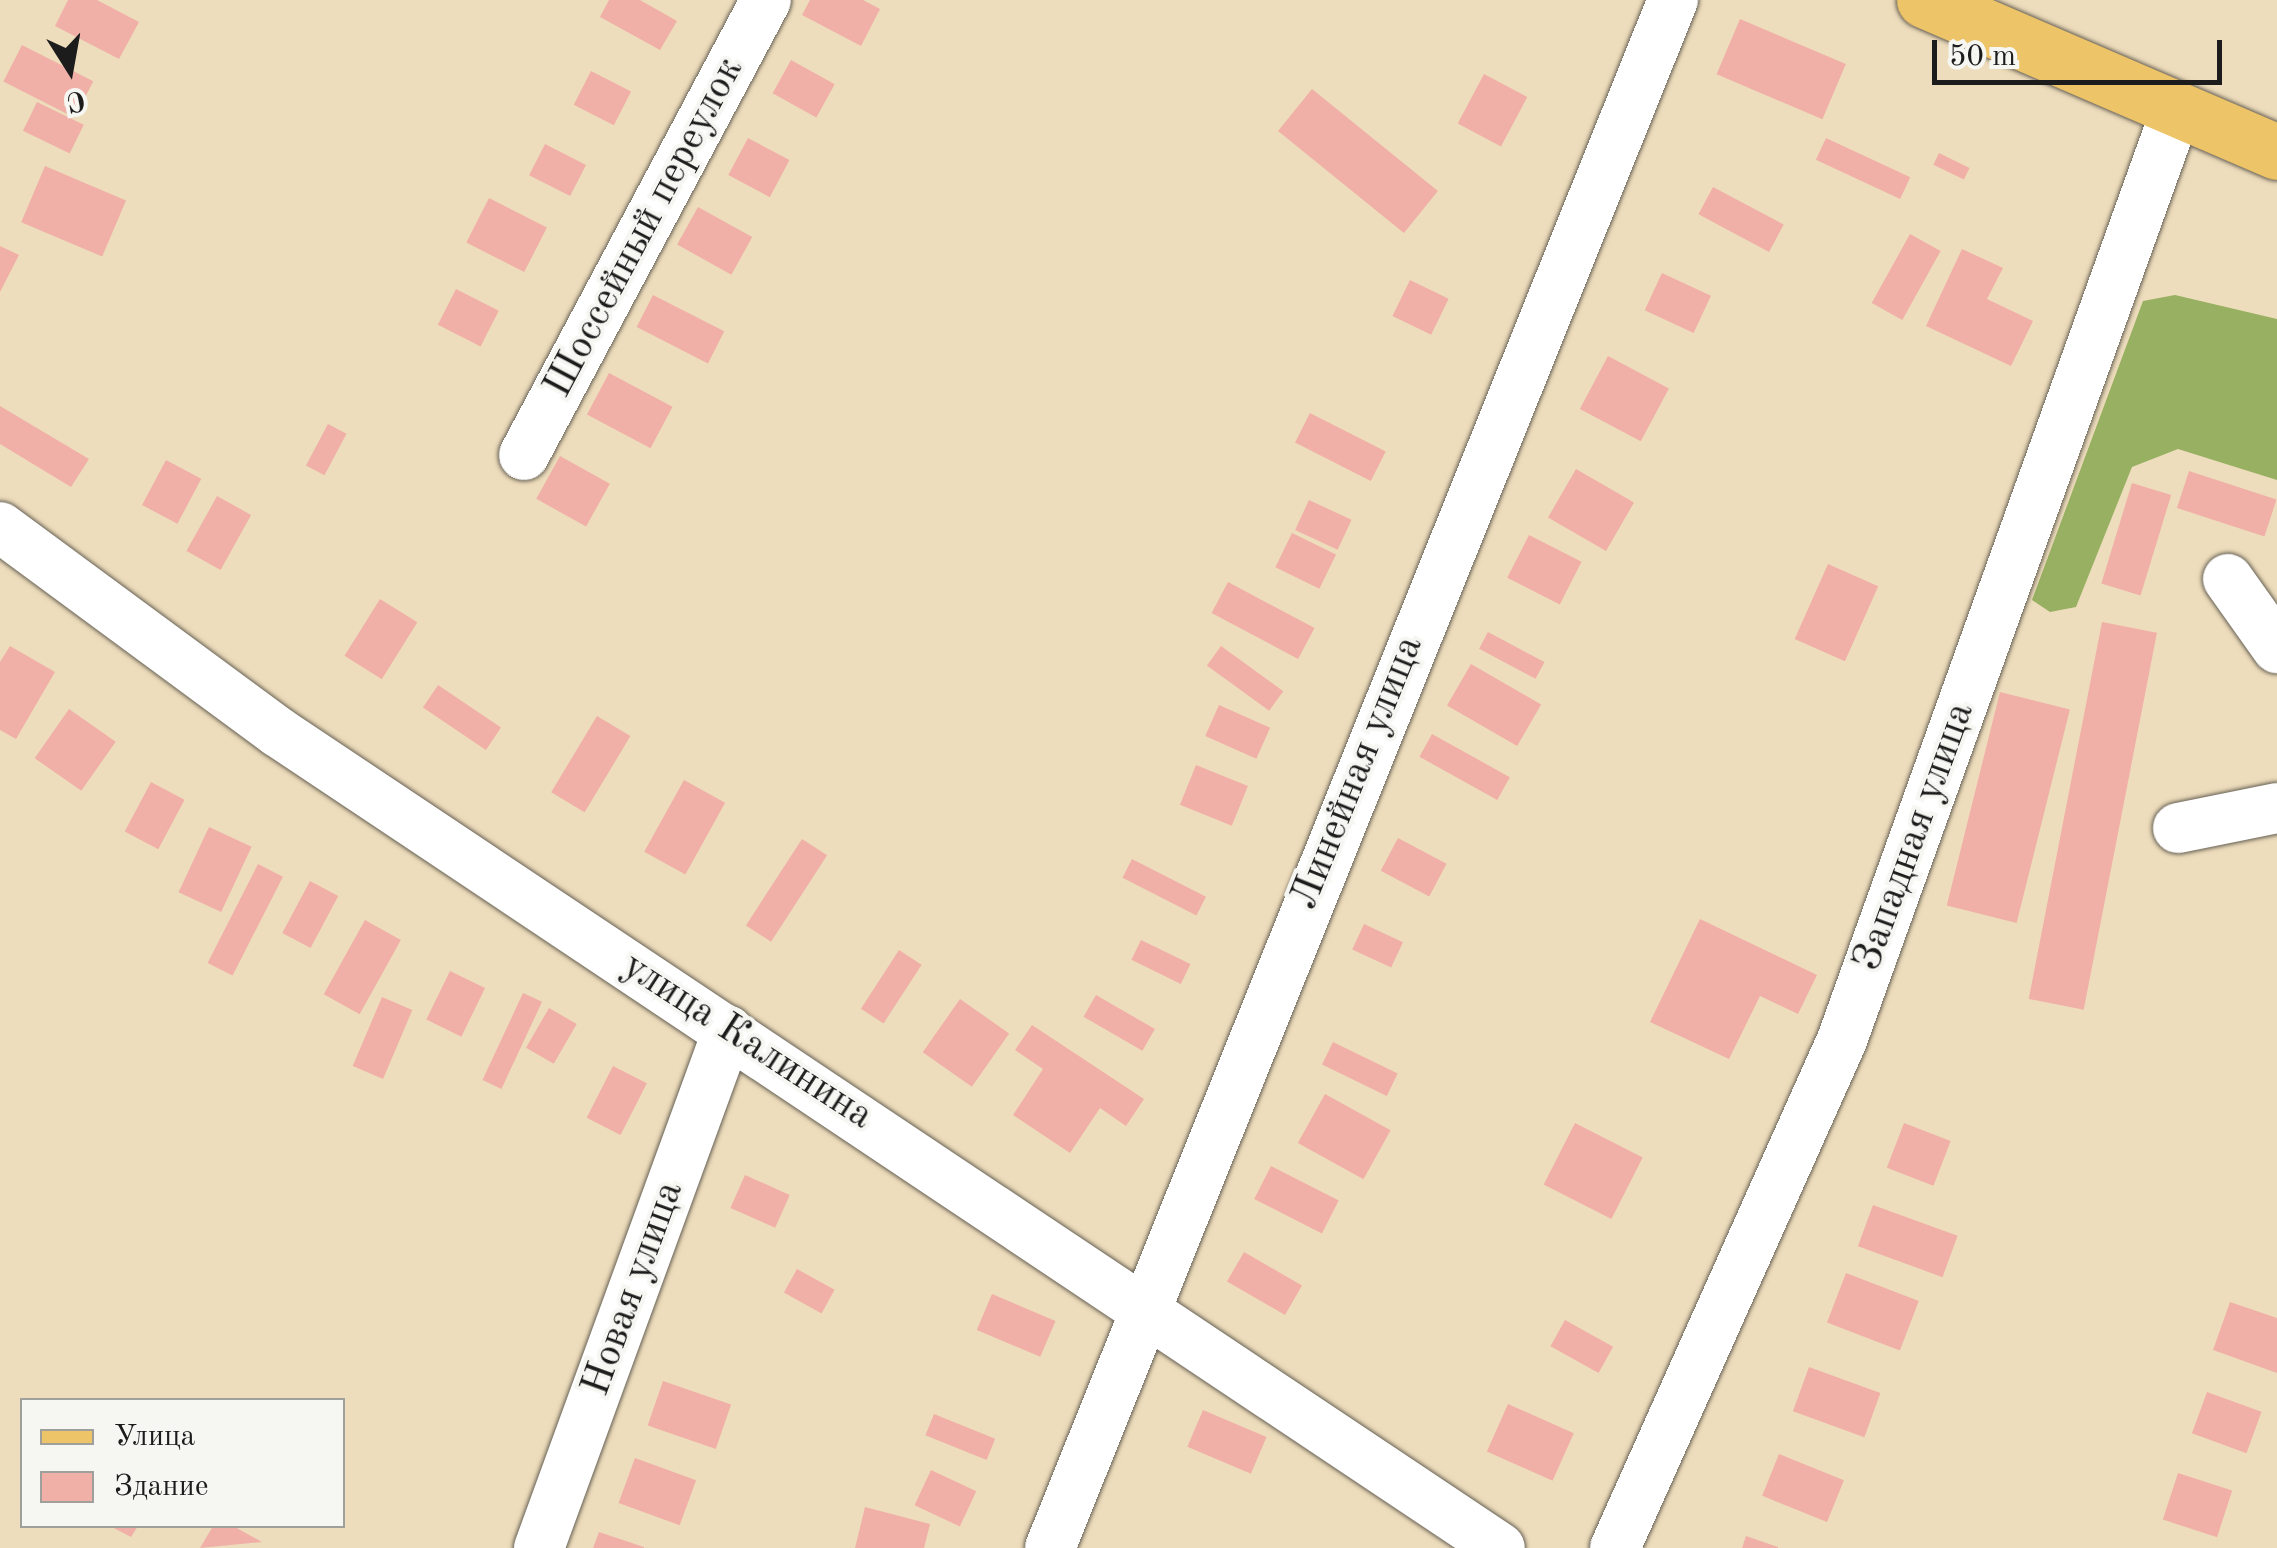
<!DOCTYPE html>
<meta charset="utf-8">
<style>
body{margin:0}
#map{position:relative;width:2277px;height:1548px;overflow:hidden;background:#eeddbc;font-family:"Old Standard TT",serif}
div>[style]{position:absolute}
.forest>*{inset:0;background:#98b061}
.building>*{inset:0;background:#f0b0a7;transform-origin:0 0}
.roads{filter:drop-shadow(0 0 2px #666054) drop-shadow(0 0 2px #666054)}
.minor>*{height:50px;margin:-25px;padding:0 25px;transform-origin:25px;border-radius:25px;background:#fff}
.major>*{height:55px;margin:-27.5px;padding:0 27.5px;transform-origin:27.5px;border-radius:27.5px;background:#eec469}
span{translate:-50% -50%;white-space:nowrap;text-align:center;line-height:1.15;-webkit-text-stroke:8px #f6f6f2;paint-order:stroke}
.street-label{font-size:40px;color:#1c1c1c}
.legend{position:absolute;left:20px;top:1398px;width:325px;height:130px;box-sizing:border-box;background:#f6f6f2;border:2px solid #9f9f9c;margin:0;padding:12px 18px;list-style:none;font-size:30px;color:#1c1c1c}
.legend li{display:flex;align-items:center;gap:20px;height:50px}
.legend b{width:50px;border:2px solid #9f9f9c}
.north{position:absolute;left:20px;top:20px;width:100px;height:100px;-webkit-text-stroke:8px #f6f6f2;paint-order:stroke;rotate:169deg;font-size:28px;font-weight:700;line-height:40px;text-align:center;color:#1c1c1c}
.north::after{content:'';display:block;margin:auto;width:35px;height:45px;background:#1c1c1c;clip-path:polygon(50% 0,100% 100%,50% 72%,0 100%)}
.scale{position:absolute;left:1932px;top:40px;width:290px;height:45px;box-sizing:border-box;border:5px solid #1c1c1c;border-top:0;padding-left:12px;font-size:30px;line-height:35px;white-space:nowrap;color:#1c1c1c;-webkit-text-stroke:8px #f6f6f2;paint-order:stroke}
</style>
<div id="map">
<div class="forest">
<i style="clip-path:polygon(2175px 295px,2277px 319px,2277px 480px,2178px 449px,2132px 467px,2076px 607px,2050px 612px,2032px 600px,2143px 301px)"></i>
</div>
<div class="building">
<i style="clip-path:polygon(68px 0,97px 0,139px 22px,119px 59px,55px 26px)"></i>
<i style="clip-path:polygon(609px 0,640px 0,677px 21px,660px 50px,600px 17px)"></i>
<i style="clip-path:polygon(810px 0,863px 0,880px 9px,861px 46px,802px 15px)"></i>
<i style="left:1740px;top:19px;width:115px;height:60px;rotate:23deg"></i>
<i style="left:22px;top:45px;width:80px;height:41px;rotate:27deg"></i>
<i style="left:791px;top:60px;width:50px;height:38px;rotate:29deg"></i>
<i style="left:591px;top:71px;width:45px;height:38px;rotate:27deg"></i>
<i style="left:1484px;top:74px;width:49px;height:56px;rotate:28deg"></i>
<i style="left:1312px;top:89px;width:162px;height:54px;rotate:39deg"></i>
<i style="left:37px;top:102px;width:52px;height:32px;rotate:26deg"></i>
<i style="left:748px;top:138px;width:47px;height:42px;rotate:28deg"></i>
<i style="left:1826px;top:138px;width:93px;height:24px;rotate:25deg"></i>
<i style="left:545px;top:144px;width:46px;height:35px;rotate:27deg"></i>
<i style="left:1939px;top:153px;width:34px;height:13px;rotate:26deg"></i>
<i style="left:45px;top:166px;width:88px;height:61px;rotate:23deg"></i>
<i style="left:1713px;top:187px;width:80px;height:31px;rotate:28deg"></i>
<i style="left:489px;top:198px;width:65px;height:50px;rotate:27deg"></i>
<i style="left:698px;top:207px;width:62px;height:43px;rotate:29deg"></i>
<i style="left:1910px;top:234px;width:35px;height:79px;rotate:29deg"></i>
<i style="clip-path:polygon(0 246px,19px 255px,0 292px)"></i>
<i style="clip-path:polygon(1962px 249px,2003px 268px,1987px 299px,2033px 321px,2011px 366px,1926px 326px)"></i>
<i style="left:1662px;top:273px;width:54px;height:41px;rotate:25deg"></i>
<i style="left:1410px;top:280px;width:43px;height:40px;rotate:26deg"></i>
<i style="left:456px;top:289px;width:48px;height:40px;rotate:27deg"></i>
<i style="left:653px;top:295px;width:80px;height:36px;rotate:27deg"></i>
<i style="left:1608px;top:356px;width:69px;height:60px;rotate:28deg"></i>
<i style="left:609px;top:373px;width:72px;height:47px;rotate:28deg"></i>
<i style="clip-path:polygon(0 406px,89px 459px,71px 487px,0 444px)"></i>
<i style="left:1310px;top:413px;width:85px;height:33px;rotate:27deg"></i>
<i style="left:328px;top:424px;width:21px;height:47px;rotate:28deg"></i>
<i style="left:560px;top:456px;width:57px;height:49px;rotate:29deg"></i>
<i style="left:166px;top:460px;width:40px;height:51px;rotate:28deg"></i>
<i style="left:1576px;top:469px;width:67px;height:56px;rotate:30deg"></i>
<i style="left:2189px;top:471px;width:92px;height:39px;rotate:18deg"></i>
<i style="left:2132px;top:483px;width:41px;height:105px;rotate:17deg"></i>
<i style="left:217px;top:496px;width:39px;height:63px;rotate:29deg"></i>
<i style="left:1309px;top:500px;width:47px;height:33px;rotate:25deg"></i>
<i style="left:1292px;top:533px;width:49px;height:38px;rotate:26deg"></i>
<i style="left:1529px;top:535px;width:59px;height:48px;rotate:27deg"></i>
<i style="left:1828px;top:564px;width:55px;height:82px;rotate:24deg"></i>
<i style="left:1228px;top:582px;width:98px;height:35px;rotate:28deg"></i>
<i style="left:380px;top:599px;width:44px;height:67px;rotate:32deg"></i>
<i style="left:2102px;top:622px;width:56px;height:384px;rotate:11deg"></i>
<i style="left:1488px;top:632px;width:64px;height:19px;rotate:28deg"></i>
<i style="clip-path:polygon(10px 646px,55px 672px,16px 739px,0 730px,0 662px)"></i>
<i style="left:1221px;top:646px;width:77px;height:24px;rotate:36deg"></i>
<i style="left:1471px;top:664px;width:81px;height:48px;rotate:30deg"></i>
<i style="left:438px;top:685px;width:76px;height:27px;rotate:34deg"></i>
<i style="left:2000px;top:692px;width:72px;height:220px;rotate:14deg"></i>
<i style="left:1219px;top:705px;width:56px;height:34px;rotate:24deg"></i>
<i style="left:69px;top:709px;width:57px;height:60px;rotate:35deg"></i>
<i style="left:597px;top:716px;width:39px;height:89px;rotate:31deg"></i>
<i style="left:1432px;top:734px;width:89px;height:26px;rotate:29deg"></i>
<i style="left:1196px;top:765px;width:56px;height:43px;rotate:22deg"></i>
<i style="left:684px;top:780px;width:47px;height:82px;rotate:29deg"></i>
<i style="left:151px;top:782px;width:38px;height:56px;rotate:28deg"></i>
<i style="left:209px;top:827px;width:47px;height:72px;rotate:25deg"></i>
<i style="left:1398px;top:838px;width:55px;height:37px;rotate:28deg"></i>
<i style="left:802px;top:839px;width:30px;height:103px;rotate:33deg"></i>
<i style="left:1132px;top:859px;width:83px;height:21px;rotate:27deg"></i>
<i style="left:258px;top:864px;width:28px;height:111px;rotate:27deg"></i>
<i style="left:310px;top:881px;width:32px;height:59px;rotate:28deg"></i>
<i style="clip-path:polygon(1700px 919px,1817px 975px,1798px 1014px,1760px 996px,1729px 1059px,1650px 1022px)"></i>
<i style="left:365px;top:920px;width:41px;height:85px;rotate:29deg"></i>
<i style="left:1364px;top:924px;width:43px;height:28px;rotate:25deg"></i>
<i style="left:1141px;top:940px;width:55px;height:22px;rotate:26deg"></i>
<i style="left:899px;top:950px;width:27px;height:70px;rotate:33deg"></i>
<i style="left:450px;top:971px;width:39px;height:54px;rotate:26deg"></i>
<i style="left:523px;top:993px;width:21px;height:96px;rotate:25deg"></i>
<i style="left:1096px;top:995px;width:68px;height:25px;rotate:30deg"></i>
<i style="left:382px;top:997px;width:33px;height:75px;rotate:23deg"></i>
<i style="left:960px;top:999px;width:60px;height:65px;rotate:35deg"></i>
<i style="left:549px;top:1008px;width:32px;height:46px;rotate:30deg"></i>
<i style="clip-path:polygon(1032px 1025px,1144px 1099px,1126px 1126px,1100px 1108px,1070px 1153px,1013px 1115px,1043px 1069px,1015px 1050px)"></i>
<i style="left:1333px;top:1042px;width:72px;height:25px;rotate:26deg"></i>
<i style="left:613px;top:1066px;width:38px;height:58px;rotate:27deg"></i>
<i style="left:1325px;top:1094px;width:75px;height:56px;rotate:29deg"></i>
<i style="left:1575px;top:1123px;width:76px;height:69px;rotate:27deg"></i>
<i style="left:1904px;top:1123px;width:50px;height:48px;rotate:21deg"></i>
<i style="left:1271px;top:1166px;width:76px;height:37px;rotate:27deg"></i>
<i style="left:745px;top:1175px;width:49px;height:36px;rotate:24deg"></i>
<i style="left:1873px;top:1205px;width:90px;height:44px;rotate:20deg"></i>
<i style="left:1244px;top:1252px;width:67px;height:34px;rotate:30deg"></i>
<i style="left:797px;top:1269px;width:43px;height:27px;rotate:29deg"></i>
<i style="left:1846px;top:1273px;width:78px;height:53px;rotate:21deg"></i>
<i style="left:992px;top:1294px;width:69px;height:39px;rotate:23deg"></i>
<i style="clip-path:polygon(2230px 1302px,2277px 1318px,2277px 1373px,2213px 1350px)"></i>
<i style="left:1565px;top:1320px;width:55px;height:30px;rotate:29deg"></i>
<i style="left:1809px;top:1367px;width:76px;height:47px;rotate:20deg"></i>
<i style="left:663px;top:1381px;width:72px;height:47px;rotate:19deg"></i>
<i style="left:2207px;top:1392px;width:58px;height:44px;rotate:20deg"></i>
<i style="left:1508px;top:1404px;width:72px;height:52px;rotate:24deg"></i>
<i style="left:1203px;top:1410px;width:69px;height:40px;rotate:23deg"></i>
<i style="left:934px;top:1414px;width:66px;height:23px;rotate:22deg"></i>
<i style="left:1779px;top:1454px;width:70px;height:45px;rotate:22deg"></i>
<i style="left:635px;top:1458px;width:65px;height:48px;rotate:20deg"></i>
<i style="left:931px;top:1470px;width:50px;height:39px;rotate:25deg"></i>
<i style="left:2178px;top:1473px;width:57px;height:49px;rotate:18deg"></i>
<i style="clip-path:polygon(865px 1507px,930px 1524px,924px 1548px,855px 1548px)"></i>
<i style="clip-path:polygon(110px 1526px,138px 1526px,131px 1537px)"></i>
<i style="clip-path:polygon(213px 1526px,233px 1526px,262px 1542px,200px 1548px)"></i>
<i style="clip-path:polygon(599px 1532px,644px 1547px,644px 1548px,593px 1548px)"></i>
<i style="clip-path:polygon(1746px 1536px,1778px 1547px,1778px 1548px,1742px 1548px)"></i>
</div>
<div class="roads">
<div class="minor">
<i style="left:524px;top:455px;width:515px;rotate:-61.99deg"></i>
<i style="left:0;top:527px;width:345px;rotate:36.4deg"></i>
<i style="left:278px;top:732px;width:1469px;rotate:33.73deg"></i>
<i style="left:2228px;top:579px;width:85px;rotate:54.6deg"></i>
<i style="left:2178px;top:828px;width:101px;rotate:-11.4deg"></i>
<i style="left:539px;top:1548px;width:551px;rotate:-69.95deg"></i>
<i style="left:1050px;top:1548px;width:1669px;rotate:-68.08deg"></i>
<i style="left:1615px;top:1548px;width:556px;rotate:-65.92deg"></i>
<i style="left:1842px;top:1040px;width:987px;rotate:-70.23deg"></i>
</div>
<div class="major">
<i style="left:1924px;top:0;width:384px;rotate:23.3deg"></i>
</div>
</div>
<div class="street-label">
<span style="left:645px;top:228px;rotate:-62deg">Шоссейный переулок</span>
<span style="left:1358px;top:773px;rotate:-68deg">Линейная улица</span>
<span style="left:1915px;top:837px;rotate:-70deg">Западная улица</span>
<span style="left:747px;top:1042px;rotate:33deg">улица Калинина</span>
<span style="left:634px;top:1289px;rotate:-70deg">Новая улица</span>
</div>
<ul class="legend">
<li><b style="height:12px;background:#eec469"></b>Улица</li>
<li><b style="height:28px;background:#f0b0a7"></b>Здание</li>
</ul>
<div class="north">С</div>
<div class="scale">50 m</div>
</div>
